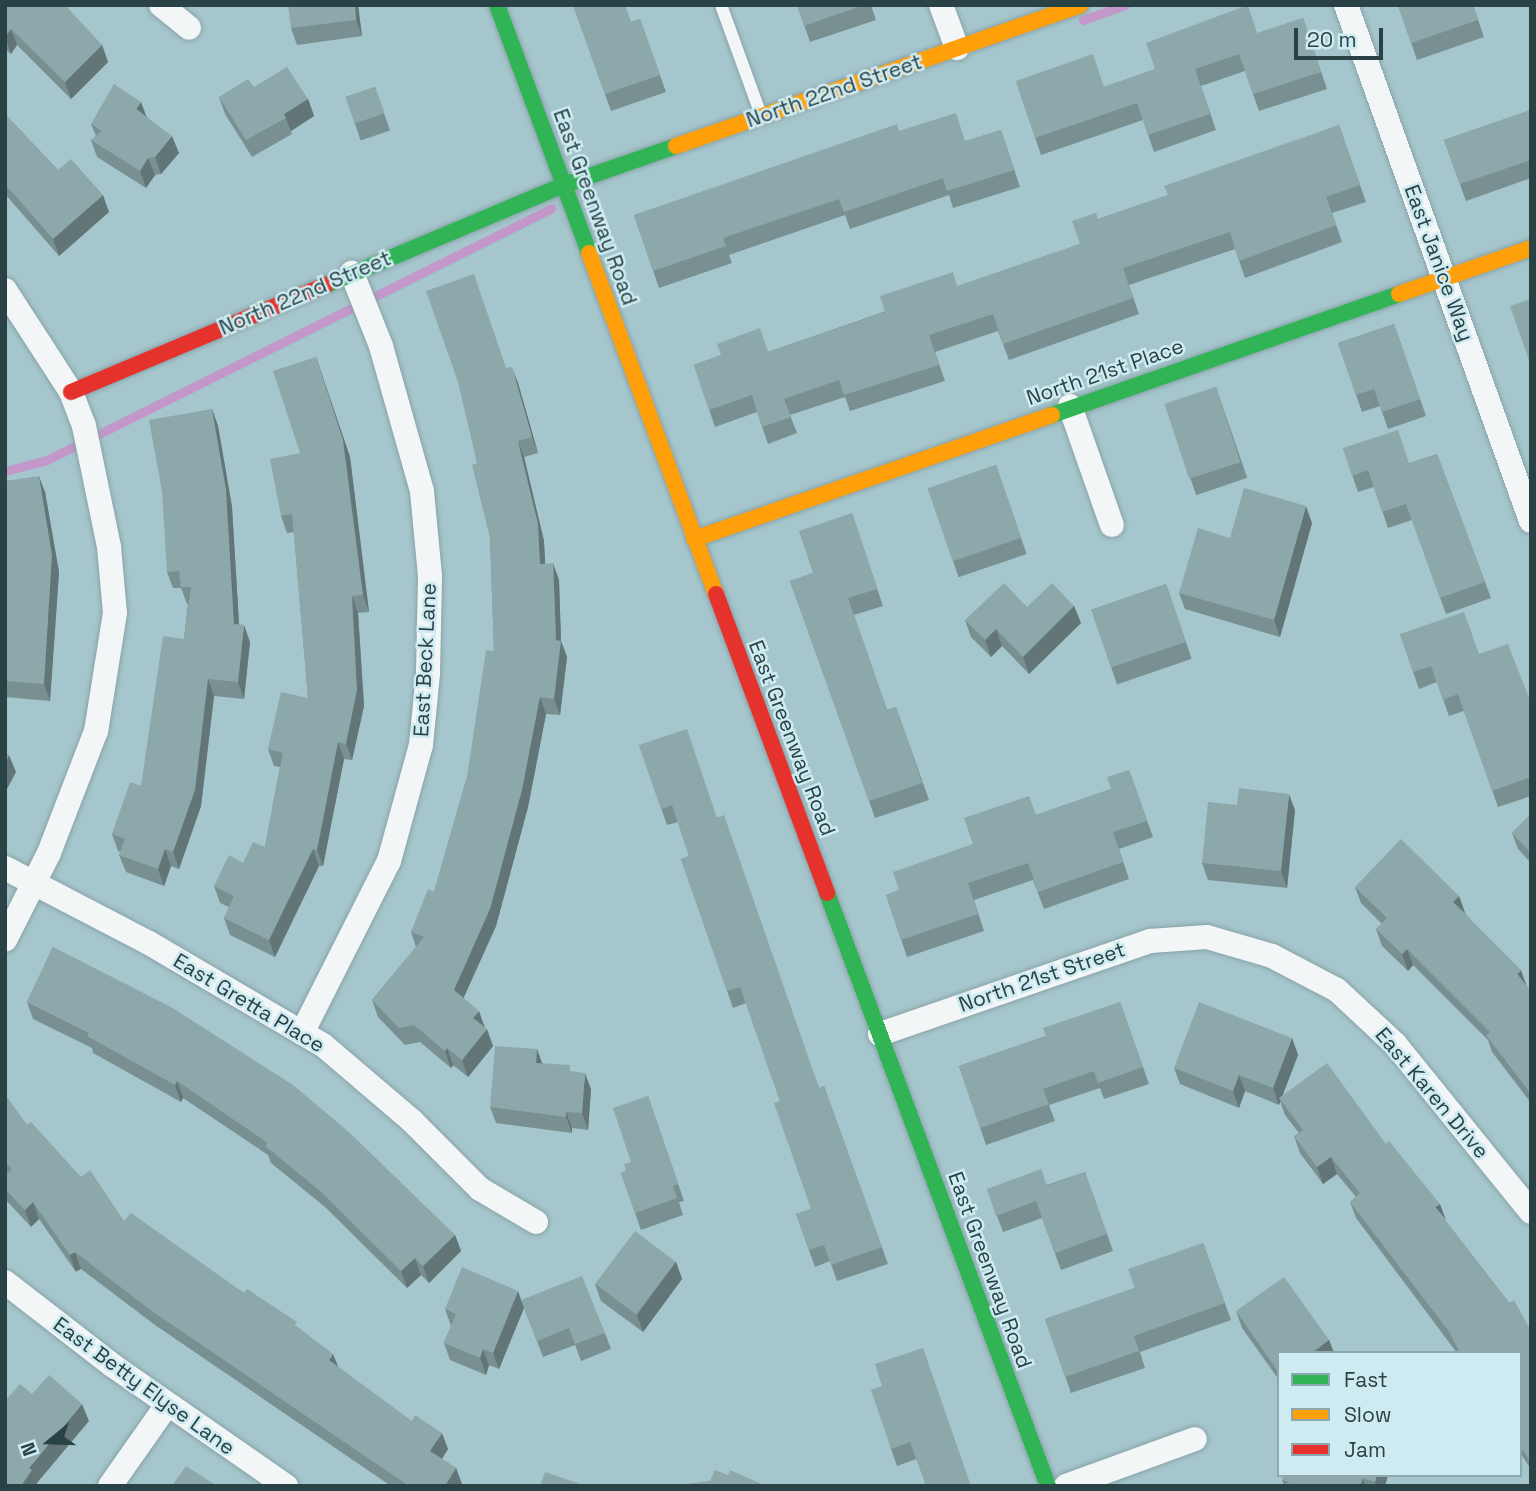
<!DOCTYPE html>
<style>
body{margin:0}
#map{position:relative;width:1536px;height:1491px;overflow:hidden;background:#a5c6cc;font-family:"Space Grotesk",sans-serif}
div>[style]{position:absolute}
.stream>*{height:9px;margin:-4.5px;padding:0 4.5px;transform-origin:4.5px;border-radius:4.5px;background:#c397c9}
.roads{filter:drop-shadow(0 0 2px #88a3a8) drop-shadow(0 0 2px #88a3a8)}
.lane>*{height:12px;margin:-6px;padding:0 6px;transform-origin:6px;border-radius:6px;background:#f2f6f7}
.street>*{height:24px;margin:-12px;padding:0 12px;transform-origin:12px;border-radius:12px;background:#f2f6f7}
.fast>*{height:16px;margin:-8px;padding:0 8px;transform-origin:8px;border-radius:8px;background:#30b455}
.slow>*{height:16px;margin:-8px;padding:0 8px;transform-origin:8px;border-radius:8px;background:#ff9f0a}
.jam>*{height:16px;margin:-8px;padding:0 8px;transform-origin:8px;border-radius:8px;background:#e5322d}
.wall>*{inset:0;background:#799092;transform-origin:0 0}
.shaded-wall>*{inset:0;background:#637677;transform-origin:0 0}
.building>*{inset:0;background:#8da8aa;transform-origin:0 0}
span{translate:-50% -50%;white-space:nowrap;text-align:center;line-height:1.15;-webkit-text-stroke:5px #ceebf1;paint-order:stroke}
.street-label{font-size:21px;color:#294246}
.frame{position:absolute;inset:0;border:7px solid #294246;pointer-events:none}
.legend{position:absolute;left:1277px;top:1351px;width:245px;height:126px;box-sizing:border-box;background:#ceebf1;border:2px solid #8ca7ad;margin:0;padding:9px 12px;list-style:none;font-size:21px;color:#294246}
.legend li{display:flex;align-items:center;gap:14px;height:35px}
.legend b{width:35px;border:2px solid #8ca7ad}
.north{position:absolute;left:14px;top:1407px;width:70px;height:70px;-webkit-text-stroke:5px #ceebf1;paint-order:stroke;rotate:251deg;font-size:19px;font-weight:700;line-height:28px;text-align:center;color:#294246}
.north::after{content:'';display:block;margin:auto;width:24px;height:32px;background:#294246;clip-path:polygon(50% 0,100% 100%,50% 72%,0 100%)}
.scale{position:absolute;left:1294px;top:28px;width:89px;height:32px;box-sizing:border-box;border:4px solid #294246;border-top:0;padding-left:9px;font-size:21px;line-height:24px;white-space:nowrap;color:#294246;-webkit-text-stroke:5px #ceebf1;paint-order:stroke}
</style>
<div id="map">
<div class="stream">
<i style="left:1083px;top:20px;width:45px;rotate:-19.7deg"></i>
<i style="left:5px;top:471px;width:43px;rotate:-14.7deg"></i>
<i style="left:47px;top:460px;width:564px;rotate:-26.52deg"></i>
</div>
<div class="roads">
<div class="lane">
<i style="left:721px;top:5px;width:117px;rotate:70deg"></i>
</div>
<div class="street">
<i style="left:161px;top:5px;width:36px;rotate:39deg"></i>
<i style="left:941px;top:5px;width:46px;rotate:69.6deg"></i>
<i style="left:1346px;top:5px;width:548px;rotate:70.28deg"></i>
<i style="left:5px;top:290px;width:121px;rotate:57.1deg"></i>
<i style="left:71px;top:392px;width:36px;rotate:69deg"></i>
<i style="left:84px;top:426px;width:124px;rotate:78.3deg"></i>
<i style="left:109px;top:547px;width:66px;rotate:84.8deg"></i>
<i style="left:115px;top:613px;width:120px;rotate:99.1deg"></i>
<i style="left:96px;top:731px;width:131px;rotate:111.1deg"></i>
<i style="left:49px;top:853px;width:97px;rotate:116.8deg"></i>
<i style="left:1070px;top:406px;width:126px;rotate:70.6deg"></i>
<i style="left:5px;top:868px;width:162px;rotate:27.5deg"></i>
<i style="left:149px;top:943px;width:202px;rotate:30.4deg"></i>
<i style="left:323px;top:1045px;width:117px;rotate:40.5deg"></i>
<i style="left:412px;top:1121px;width:96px;rotate:45deg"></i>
<i style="left:480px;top:1189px;width:65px;rotate:30.5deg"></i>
<i style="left:302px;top:1033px;width:193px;rotate:-63.2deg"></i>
<i style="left:389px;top:861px;width:120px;rotate:-74.6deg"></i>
<i style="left:421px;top:745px;width:72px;rotate:-84.4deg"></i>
<i style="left:428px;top:673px;width:97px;rotate:-88.8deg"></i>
<i style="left:430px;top:576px;width:85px;rotate:-95.4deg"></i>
<i style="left:422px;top:491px;width:151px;rotate:-105.8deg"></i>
<i style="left:381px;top:346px;width:79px;rotate:-111.7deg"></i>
<i style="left:880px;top:1034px;width:286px;rotate:-19deg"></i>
<i style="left:1150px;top:941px;width:57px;rotate:-4deg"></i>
<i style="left:1207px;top:937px;width:68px;rotate:16.3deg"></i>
<i style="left:1272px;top:956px;width:73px;rotate:27.6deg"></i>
<i style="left:1337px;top:990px;width:79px;rotate:43deg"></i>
<i style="left:1395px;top:1044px;width:216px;rotate:51deg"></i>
<i style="left:5px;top:1282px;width:135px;rotate:37.8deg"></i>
<i style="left:112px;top:1365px;width:212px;rotate:34.8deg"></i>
<i style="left:110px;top:1486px;width:99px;rotate:-54.9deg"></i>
<i style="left:1066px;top:1486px;width:137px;rotate:-20deg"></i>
</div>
<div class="fast">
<i style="left:497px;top:5px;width:265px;rotate:69.6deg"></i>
<i style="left:326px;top:285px;width:258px;rotate:-22.8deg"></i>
<i style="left:564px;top:185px;width:119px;rotate:-19.2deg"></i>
<i style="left:1052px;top:415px;width:367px;rotate:-19.2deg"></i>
<i style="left:827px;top:893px;width:633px;rotate:69.56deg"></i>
</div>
<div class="slow">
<i style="left:676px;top:146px;width:428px;rotate:-19.2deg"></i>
<i style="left:589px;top:253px;width:364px;rotate:69.6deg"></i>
<i style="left:1399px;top:294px;width:140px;rotate:-19.2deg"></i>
<i style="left:694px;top:539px;width:379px;rotate:-19.1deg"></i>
</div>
<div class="jam">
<i style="left:71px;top:392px;width:277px;rotate:-22.8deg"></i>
<i style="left:716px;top:594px;width:319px;rotate:69.6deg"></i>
</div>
</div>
<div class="wall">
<i style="clip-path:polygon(5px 5px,102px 45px,108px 62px,71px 99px,17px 45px,11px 54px,5px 49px)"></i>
<i style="clip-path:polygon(358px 5px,362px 36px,297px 45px,291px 28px)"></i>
<i style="clip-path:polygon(573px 5px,631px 22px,640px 19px,666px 92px,611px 111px)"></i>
<i style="clip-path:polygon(797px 5px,871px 5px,876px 20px,810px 42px)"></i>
<i style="clip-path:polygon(1398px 5px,1473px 5px,1484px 37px,1417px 60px)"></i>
<i style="clip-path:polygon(1303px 18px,1327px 89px,1259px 111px,1245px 71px,1201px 86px,1216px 130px,1154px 152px,1143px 120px,1041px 155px,1016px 81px,1104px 87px)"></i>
<i style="left:375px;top:87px;width:46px;height:31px;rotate:71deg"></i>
<i style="clip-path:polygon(219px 97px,308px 99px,314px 116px,291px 131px,292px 134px,252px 157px,225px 114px)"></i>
<i style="clip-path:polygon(1531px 110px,1531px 178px,1466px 201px,1444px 140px)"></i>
<i style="clip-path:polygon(5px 114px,58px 170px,109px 212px,59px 256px,5px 194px)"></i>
<i style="clip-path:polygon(147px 117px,179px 153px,161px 174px,155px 175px,146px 188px,97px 157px,91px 140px,96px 136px,91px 124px)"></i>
<i style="clip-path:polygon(1339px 125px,1366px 202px,1332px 213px,1342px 242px,1245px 278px,1235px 249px,1129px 285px,1139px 314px,1009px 360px,998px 331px,935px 352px,945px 381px,850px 411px,845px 397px,790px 415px,797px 433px,768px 444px,757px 412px,715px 427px,694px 365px,721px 355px,768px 352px,1080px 244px,1098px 219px,1168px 195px)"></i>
<i style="clip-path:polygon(1001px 130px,1020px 187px,953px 208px,949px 195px,850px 229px,845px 215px,729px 255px,732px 263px,659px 288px,634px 215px,899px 131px,966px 141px)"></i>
<i style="clip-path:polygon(1394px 324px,1426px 416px,1388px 429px,1380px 406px,1362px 412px,1338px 343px)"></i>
<i style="clip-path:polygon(316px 357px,350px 457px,369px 612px,358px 613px,364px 706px,352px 760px,344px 759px,323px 866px,319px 866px,275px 957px,230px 935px,224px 918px,229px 907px,220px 903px,214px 886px,243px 863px,265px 847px,280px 767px,274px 766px,268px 749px,308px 698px,294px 532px,287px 533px,281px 516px,300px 453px)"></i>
<i style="clip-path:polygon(506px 368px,518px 383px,538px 453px,524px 457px,544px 541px,545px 564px,559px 580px,561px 641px,567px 657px,560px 715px,546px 714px,528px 807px,496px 926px,463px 998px,485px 1028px,493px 1046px,468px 1077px,453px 1065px,451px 1068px,420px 1042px,405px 1045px,378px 1017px,372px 1000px,416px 947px,411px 932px,434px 892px,467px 777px,494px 651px,490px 538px,477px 463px)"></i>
<i style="left:1216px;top:387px;width:96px;height:54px;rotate:71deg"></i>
<i style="clip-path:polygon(212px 409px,218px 426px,232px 507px,239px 624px,250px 642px,244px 699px,214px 696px,201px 806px,179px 869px,171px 866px,164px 886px,126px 872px,119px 855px,121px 852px,118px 851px,112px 834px,141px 786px,184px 639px,188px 604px,187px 604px,181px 588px,173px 588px,167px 572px)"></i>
<i style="clip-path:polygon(1343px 448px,1410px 463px,1437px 454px,1491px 598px,1446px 614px,1412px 520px,1388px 528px,1374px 487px,1358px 492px)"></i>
<i style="left:996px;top:465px;width:94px;height:72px;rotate:71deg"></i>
<i style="clip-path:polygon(5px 481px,45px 492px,59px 572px,50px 701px,5px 697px)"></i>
<i style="clip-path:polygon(852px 513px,883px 606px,854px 615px,887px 710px,896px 707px,929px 800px,875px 818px,790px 581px,813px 573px)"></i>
<i style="clip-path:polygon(1312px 523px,1280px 637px,1185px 609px,1179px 593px)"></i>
<i style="left:1166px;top:584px;width:79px;height:79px;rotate:71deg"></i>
<i style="clip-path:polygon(1074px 606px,1081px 623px,1029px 674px,1002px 646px,991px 657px,971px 637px,965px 620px,1027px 607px)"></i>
<i style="clip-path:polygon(1400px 634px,1479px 654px,1531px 703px,1531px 796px,1498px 807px,1464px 711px,1449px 716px,1437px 682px,1419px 689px)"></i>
<i style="clip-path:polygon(639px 745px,718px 818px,819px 1088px,824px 1086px,888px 1264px,837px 1281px,830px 1261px,815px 1267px,796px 1214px,811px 1209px,780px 1101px,746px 1003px,733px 1008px,681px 859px,689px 856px,678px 822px,667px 825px)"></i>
<i style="clip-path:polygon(1129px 770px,1153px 837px,1119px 849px,1129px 879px,1044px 909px,1033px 880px,974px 900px,984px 931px,907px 957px,886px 895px,899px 890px,973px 844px,1036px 815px,1111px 789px)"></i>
<i style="clip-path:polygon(1237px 805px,1295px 810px,1287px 888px,1208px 880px,1202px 863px)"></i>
<i style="clip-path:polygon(1531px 814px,1531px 863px,1518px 849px,1512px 833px)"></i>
<i style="clip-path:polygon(1355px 887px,1459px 896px,1465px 913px,1531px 991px,1531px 1103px,1492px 1052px,1488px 1040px,1413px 965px,1408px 971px,1382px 946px,1376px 929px,1382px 924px,1361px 903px)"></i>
<i style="clip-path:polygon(53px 947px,455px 1235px,461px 1251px,429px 1283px,421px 1275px,407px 1288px,325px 1207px,271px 1163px,268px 1155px,183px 1098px,181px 1102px,93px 1053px,92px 1048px,33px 1019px,27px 1002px)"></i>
<i style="clip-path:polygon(1120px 1002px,1149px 1084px,1104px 1099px,1100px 1088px,1049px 1105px,1055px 1121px,986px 1145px,959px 1066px,1046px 1036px)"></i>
<i style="clip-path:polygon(1292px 1038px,1298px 1055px,1282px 1096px,1386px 1144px,1531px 1331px,1531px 1469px,1520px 1453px,1520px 1353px,1457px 1353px,1356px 1218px,1350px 1202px,1356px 1197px,1337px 1174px,1323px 1184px,1300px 1153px,1294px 1136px,1299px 1133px,1285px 1115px,1280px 1101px,1279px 1105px,1245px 1091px,1239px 1108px,1180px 1084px,1174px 1068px)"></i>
<i style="clip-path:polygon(537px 1049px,542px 1063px,572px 1072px,591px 1089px,588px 1130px,572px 1128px,572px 1133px,496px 1123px,490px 1107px)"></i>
<i style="clip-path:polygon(5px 1095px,27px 1125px,81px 1177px,124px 1221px,244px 1293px,300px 1329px,338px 1367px,448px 1449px,442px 1459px,456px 1468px,462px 1484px,461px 1486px,391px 1486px,155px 1325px,81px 1269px,76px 1272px,39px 1219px,31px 1227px,5px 1199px,5px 1176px,7px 1174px,5px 1175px)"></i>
<i style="clip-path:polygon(648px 1096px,684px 1201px,679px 1202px,683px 1215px,641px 1230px,621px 1173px,626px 1171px,631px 1162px)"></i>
<i style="clip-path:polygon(1085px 1172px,1113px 1251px,1061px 1270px,1042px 1218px,1003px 1232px,987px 1189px,1047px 1185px)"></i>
<i style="clip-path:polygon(1203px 1243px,1231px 1320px,1140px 1352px,1145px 1368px,1071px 1393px,1045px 1319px,1135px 1288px)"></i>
<i style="clip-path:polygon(676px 1262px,682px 1279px,643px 1332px,601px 1301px,595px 1284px)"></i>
<i style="clip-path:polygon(521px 1300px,605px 1333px,611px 1349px,581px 1361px,575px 1345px,543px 1357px,524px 1308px,499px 1369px,489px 1365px,486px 1375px,450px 1360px,444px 1343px,451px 1326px,445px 1309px)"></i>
<i style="clip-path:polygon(1236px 1311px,1329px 1340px,1334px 1353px,1279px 1353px,1279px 1380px,1242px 1328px)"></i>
<i style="clip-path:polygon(923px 1348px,916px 1459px,897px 1466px,891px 1449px,882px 1386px)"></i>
<i style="clip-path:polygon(1388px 1475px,1385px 1486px,1281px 1486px,1284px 1485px,1282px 1480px)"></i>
</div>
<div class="shaded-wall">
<i style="clip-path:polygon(355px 5px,358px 5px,362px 36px,356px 20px)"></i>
<i style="clip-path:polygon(11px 29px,17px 45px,11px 54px,5px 37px)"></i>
<i style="clip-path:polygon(102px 45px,108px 62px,71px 99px,65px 82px)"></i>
<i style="clip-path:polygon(308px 99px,314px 116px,291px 131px,284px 114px)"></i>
<i style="clip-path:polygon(141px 102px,147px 118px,136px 109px)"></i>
<i style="clip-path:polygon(172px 136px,179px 153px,161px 174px,155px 157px)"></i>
<i style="clip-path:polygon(148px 158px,155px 175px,146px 188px,140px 171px)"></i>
<i style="clip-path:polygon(103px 195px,109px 212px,59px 256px,53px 239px)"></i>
<i style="clip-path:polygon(316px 357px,350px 457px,369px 612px,363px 595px)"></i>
<i style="clip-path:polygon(512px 367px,518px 383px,538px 453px,532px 437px)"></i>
<i style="clip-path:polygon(212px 409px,218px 426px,232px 507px,240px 641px,234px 624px)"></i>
<i style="clip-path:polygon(518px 441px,524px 457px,544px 541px,546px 580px,540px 564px)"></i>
<i style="clip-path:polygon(39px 476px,45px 492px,59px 572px,50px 701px,44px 684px)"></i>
<i style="clip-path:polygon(1306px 506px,1312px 523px,1280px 637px,1274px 620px)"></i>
<i style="clip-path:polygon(553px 563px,559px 580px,561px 641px,567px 657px,560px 715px,554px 699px,556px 640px)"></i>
<i style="clip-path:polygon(352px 596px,358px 613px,364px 706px,352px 760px,346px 744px)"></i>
<i style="clip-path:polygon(1074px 606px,1081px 623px,1029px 674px,1023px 657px)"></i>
<i style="clip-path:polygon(244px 625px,250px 642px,244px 699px,238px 682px)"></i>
<i style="clip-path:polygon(996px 629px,1002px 646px,991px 657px,985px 640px)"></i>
<i style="clip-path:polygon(208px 679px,214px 696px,201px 806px,179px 869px,173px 852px)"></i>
<i style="clip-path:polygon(540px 697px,546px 714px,528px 807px,496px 926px,460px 1006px,454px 990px)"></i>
<i style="clip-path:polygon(338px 742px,344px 759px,323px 866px,317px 850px)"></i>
<i style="clip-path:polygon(9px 755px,16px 772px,5px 793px,5px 764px)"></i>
<i style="clip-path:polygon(1289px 794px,1295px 810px,1287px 888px,1281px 871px)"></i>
<i style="clip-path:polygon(165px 849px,171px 866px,164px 886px,158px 869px)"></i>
<i style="clip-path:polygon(313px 849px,319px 866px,275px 957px,269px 940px)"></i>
<i style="clip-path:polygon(1459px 896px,1465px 913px,1453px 902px)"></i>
<i style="clip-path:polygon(1407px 949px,1413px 965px,1408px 971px,1402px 954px)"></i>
<i style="clip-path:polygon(1521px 970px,1527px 987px,1517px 974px)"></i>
<i style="clip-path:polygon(479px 1011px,485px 1028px,473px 1018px)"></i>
<i style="clip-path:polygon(487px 1029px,493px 1046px,468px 1077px,462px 1060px)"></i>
<i style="clip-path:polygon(1292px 1038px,1298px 1055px,1279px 1105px,1273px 1088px)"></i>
<i style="clip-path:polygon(447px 1048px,453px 1065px,451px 1068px,445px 1051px)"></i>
<i style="clip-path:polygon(537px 1049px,543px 1066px,536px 1063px)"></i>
<i style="clip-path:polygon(585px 1073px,591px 1089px,588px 1130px,582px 1113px)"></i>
<i style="clip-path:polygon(1239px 1075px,1245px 1091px,1239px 1108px,1233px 1091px)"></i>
<i style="clip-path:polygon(177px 1081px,183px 1098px,181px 1102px,175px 1085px)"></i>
<i style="clip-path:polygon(566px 1112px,572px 1128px,572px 1133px,566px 1117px)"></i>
<i style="clip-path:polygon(1331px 1157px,1337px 1174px,1323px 1184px,1317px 1167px)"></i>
<i style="clip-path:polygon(33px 1202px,39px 1219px,31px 1227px,25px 1210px)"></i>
<i style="clip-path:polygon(1440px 1204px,1446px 1220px,1435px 1207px)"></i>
<i style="clip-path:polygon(455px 1235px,461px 1251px,429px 1283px,423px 1266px)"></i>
<i style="left:75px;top:1252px;width:18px;height:6px;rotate:71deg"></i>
<i style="clip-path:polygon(415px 1258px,421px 1275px,407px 1288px,401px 1271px)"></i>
<i style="clip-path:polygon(676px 1262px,682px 1279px,643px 1332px,637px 1315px)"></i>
<i style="clip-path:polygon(518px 1291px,524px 1308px,499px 1369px,493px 1353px)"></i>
<i style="clip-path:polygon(1329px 1340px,1334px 1353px,1312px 1353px)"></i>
<i style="clip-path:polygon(483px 1349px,489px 1365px,486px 1375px,480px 1358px)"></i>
<i style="clip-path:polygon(333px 1354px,340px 1371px,329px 1360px)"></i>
<i style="clip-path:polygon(82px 1404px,89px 1421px,37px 1483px,38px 1486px,21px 1486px,29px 1468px)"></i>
<i style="clip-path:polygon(442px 1433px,448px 1449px,436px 1468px,430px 1451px)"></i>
<i style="clip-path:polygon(456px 1468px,462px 1484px,461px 1486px,445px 1486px)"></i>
<i style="clip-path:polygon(1377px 1475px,1388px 1475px,1385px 1486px,1376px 1486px,1375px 1482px)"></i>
<i style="clip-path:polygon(1363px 1478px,1365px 1486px,1360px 1486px)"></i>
</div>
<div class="building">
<i style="clip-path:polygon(5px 5px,65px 5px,102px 45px,65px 82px,11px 29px,5px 37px)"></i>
<i style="clip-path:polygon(288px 5px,355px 5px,356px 20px,291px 28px)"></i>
<i style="clip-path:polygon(573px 5px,625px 5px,631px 22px,640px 19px,660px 75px,605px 94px)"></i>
<i style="clip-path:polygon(797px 5px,864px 5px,804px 26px)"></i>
<i style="clip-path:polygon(1248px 5px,1257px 33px,1303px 18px,1321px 72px,1253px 94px,1239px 54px,1195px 69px,1210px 114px,1148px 135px,1137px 103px,1035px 138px,1016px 81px,1093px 54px,1104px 87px,1155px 69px,1146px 43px)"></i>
<i style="clip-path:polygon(1398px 5px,1473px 5px,1478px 20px,1411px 43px)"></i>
<i style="clip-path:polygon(287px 67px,308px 99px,284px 114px,286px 118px,246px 140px,219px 97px,248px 79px,254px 87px)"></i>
<i style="clip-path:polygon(114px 84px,141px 102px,136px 109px,172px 136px,155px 157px,148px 158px,140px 171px,91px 140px,102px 131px,91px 124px)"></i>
<i style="left:375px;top:87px;width:28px;height:31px;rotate:71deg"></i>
<i style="clip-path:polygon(1531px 110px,1531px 160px,1460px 184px,1444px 140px)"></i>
<i style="clip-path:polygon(956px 113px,965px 141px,1001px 130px,1014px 170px,947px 191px,943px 178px,844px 212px,839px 199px,723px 238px,726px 246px,653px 271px,634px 215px,897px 124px,899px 131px)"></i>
<i style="clip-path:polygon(5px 114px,58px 170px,71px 159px,103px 195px,53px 239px,5px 184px)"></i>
<i style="clip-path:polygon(1339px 125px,1360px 185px,1326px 197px,1336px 225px,1239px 261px,1230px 232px,1123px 268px,1133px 298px,1003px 344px,993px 314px,929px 335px,939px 365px,844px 395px,839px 380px,784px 399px,791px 417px,762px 427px,752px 395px,709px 410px,694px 365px,721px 355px,717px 344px,760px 328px,768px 352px,885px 312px,880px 296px,953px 272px,957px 286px,1080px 244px,1072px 221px,1096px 213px,1098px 219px,1168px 195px,1164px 186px)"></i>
<i style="clip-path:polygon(474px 274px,506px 368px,512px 367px,532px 437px,518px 441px,538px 524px,540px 564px,553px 563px,556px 640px,561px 641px,554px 699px,540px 697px,522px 790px,490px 909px,454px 990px,479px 1011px,473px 1018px,487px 1029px,462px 1060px,447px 1048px,445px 1051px,414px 1025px,399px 1028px,372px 1000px,424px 937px,411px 932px,428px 889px,434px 892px,467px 777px,486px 650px,494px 651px,490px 538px,472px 465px,477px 463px,458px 382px,426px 291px)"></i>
<i style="clip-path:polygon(1531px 299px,1531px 366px,1510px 306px)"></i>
<i style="clip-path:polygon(1394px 324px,1420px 399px,1382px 412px,1374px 389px,1356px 395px,1338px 343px)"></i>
<i style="clip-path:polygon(316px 357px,343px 440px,363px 595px,352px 596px,357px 690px,346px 744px,338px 742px,317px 850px,313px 849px,269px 940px,224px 918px,234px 896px,214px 886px,229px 855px,243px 863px,253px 842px,265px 847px,283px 753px,268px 749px,281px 692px,308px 698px,292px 514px,281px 516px,270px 459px,300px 453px,273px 371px)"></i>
<i style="left:1216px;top:387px;width:79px;height:54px;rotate:72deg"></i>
<i style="clip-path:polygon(212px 409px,226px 490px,234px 624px,244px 625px,238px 682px,208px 679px,195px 790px,173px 852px,165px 849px,158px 869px,119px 855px,125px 839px,112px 834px,130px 782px,141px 786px,163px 636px,184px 639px,191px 587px,181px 587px,179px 571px,167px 572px,162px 491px,149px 420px)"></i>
<i style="clip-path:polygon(1398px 430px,1409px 463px,1437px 454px,1485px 582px,1440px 598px,1406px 504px,1382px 512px,1368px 470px,1352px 476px,1343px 448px)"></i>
<i style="left:996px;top:465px;width:77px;height:72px;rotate:71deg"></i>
<i style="clip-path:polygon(39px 476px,52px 555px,44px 684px,5px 681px,5px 481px)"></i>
<i style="clip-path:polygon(1244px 488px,1306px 506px,1274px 620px,1179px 593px,1198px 528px,1230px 538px)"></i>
<i style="clip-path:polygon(852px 513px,877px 589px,848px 598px,887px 711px,896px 707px,922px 783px,869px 801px,790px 581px,813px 573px,799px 531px)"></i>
<i style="clip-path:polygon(1004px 583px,1027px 607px,1052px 583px,1074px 606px,1023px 657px,996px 629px,985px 640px,965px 620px)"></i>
<i style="left:1166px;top:584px;width:61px;height:79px;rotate:71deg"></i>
<i style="clip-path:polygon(1464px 612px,1479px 654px,1508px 644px,1531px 703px,1531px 777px,1492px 791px,1458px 694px,1443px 700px,1431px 666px,1413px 672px,1400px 634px)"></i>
<i style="clip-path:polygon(687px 729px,717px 818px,724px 815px,819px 1088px,824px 1086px,882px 1247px,831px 1265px,824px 1245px,809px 1250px,796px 1214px,811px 1209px,774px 1103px,780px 1101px,740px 987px,727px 991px,681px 859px,689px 856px,672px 805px,661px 809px,639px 745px)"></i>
<i style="clip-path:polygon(5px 753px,9px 755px,5px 764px)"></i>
<i style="clip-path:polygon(1129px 770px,1147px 821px,1113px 832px,1123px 862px,1038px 892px,1028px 863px,968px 883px,978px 914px,901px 940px,886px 895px,899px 890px,893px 872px,973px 844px,964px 818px,1029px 796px,1036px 815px,1111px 789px,1107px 777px)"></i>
<i style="clip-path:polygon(1239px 788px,1289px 794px,1281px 871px,1202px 863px,1208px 802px,1237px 805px)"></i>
<i style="clip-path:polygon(1531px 814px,1531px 853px,1512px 833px)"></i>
<i style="clip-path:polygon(1401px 839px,1459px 896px,1453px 902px,1521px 970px,1517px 974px,1531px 991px,1531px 1094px,1486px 1035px,1490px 1032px,1407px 949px,1402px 954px,1376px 929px,1387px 918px,1355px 887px)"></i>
<i style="clip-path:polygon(53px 947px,171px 1007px,293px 1085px,350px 1133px,455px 1235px,423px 1266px,415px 1258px,401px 1271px,319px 1190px,265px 1146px,268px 1143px,177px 1081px,175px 1085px,87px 1036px,89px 1033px,27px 1002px)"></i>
<i style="clip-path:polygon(1120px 1002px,1143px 1067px,1098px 1083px,1094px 1071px,1043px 1089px,1049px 1104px,980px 1128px,959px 1066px,1046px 1036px,1043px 1028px)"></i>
<i style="clip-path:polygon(1199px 1002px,1292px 1038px,1273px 1088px,1239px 1075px,1233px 1091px,1174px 1068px)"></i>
<i style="clip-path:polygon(495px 1046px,537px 1049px,536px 1063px,570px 1065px,570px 1071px,585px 1073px,582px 1113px,566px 1112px,566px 1117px,490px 1107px)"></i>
<i style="clip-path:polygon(1327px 1063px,1386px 1144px,1389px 1141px,1440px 1204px,1435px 1207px,1509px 1303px,1514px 1300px,1531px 1331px,1531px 1462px,1520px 1446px,1520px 1353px,1460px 1353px,1450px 1333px,1350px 1202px,1360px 1193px,1331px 1157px,1317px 1167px,1294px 1136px,1303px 1130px,1279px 1098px)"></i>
<i style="clip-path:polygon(5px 1095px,27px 1125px,31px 1122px,81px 1177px,90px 1170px,124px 1221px,131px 1213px,244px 1293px,247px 1289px,297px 1322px,295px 1325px,333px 1354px,329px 1360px,412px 1421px,415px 1415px,442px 1433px,430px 1451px,456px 1468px,445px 1486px,409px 1486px,149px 1309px,75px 1252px,70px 1255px,33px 1202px,25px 1210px,5px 1189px,5px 1176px,12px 1169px,5px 1162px)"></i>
<i style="clip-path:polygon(648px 1096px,678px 1184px,673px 1186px,677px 1198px,635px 1213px,621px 1173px,626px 1171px,624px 1164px,631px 1162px,613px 1108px)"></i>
<i style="clip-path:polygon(1041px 1169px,1047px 1186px,1085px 1172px,1107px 1234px,1055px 1253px,1036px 1201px,996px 1216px,987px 1189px)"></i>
<i style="left:635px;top:1231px;width:51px;height:66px;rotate:37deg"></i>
<i style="clip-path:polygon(1203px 1243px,1225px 1303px,1134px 1336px,1139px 1351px,1065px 1377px,1045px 1319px,1135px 1288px,1128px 1269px)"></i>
<i style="clip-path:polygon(462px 1267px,518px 1291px,493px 1353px,483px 1349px,480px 1358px,444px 1343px,456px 1314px,445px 1309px)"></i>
<i style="clip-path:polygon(582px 1276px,605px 1333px,575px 1344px,569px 1328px,537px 1341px,521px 1300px)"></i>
<i style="clip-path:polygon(1284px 1277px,1329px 1340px,1312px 1353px,1279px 1353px,1279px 1370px,1277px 1370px,1236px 1311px)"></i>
<i style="clip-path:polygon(923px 1348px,971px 1486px,926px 1486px,910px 1442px,891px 1449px,871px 1390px,882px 1386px,875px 1364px)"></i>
<i style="clip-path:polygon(49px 1375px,82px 1404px,29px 1468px,32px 1470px,21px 1486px,5px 1486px,5px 1401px,20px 1384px,32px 1394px)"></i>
<i style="clip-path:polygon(186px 1466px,217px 1486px,172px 1486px)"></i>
<i style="clip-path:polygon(715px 1470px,728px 1475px,730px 1470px,766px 1486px,670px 1486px,710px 1481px)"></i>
<i style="clip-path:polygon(545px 1472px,586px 1486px,540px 1486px)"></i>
<i style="clip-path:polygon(1283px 1475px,1377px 1475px,1375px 1482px,1363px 1478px,1360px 1486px,1302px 1486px,1295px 1484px,1296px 1486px,1281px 1486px,1290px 1482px,1282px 1480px)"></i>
</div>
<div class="street-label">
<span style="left:834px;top:91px;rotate:-19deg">North 22nd Street</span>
<span style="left:595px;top:207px;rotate:70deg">East Greenway Road</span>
<span style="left:1439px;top:263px;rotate:70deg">East Janice Way</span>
<span style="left:305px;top:293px;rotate:-23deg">North 22nd Street</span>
<span style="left:1105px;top:372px;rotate:-19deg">North 21st Place</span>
<span style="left:425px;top:660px;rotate:-87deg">East Beck Lane</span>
<span style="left:792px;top:738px;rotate:69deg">East Greenway Road</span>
<span style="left:1042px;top:977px;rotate:-19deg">North 21st Street</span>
<span style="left:249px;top:1003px;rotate:31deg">East Gretta Place</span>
<span style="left:1432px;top:1093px;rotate:50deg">East Karen Drive</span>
<span style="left:990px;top:1270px;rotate:70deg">East Greenway Road</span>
<span style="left:144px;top:1386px;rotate:36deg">East Betty Elyse Lane</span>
</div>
<div class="frame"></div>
<ul class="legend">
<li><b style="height:9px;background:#30b455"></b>Fast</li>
<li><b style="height:9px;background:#ff9f0a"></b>Slow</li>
<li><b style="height:9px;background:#e5322d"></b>Jam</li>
</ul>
<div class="north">N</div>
<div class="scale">20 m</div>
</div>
